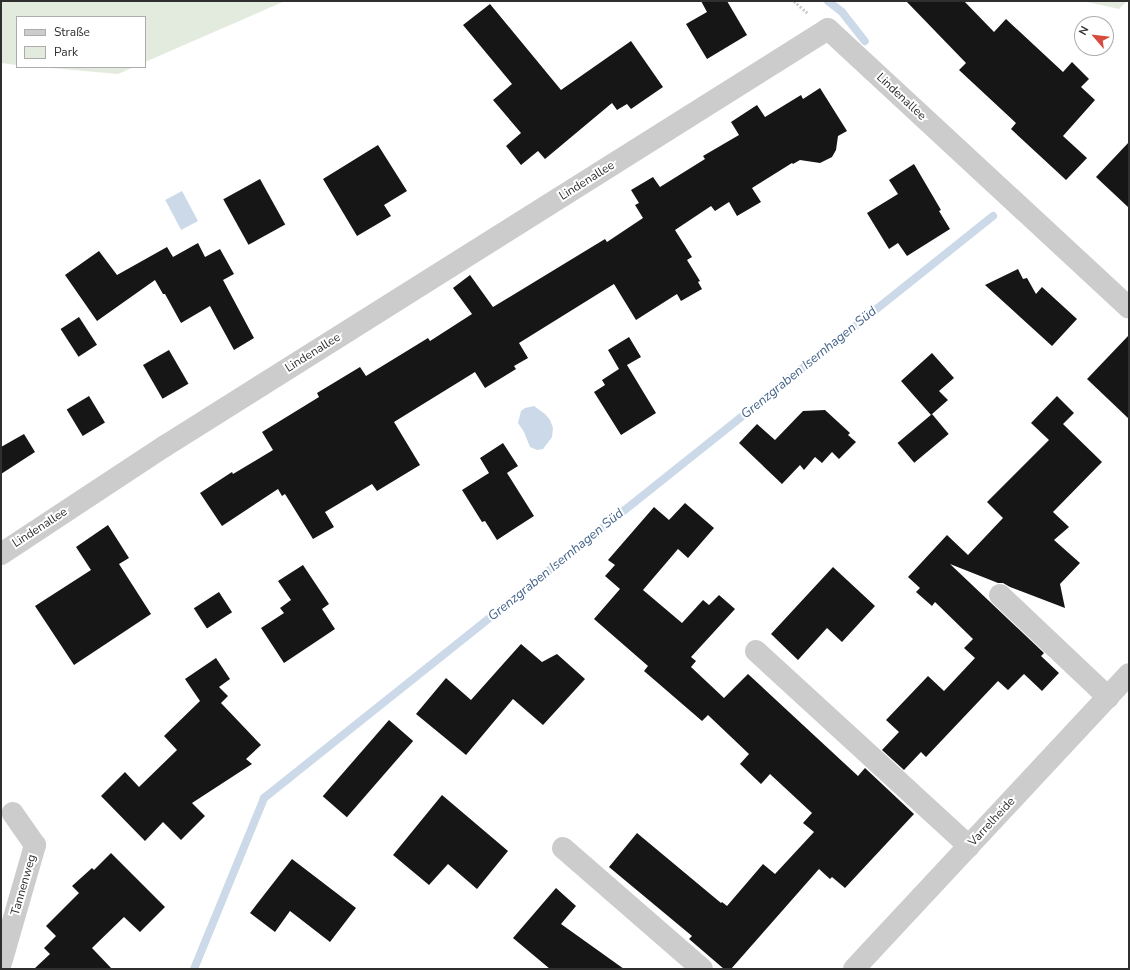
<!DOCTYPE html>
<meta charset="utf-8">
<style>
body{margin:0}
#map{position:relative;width:1130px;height:970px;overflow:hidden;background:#fff;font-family:"Nunito Sans",sans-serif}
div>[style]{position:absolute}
.green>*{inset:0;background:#e3ebde}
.water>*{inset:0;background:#cbd9e9;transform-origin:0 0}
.stream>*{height:8px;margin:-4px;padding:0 4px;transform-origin:4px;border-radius:4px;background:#cbd9e9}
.building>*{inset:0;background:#161616;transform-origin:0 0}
.path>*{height:2.5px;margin-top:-1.25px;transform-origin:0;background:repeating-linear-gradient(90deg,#ccc 0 2px,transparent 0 4px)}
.minor>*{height:22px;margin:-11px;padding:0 11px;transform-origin:11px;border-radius:11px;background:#ccc}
span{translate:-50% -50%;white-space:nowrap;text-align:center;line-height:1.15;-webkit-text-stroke:4px #fff;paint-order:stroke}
.street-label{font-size:12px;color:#2f2f2f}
.water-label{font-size:13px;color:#43638b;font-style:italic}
.frame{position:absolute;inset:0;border:2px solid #2f2f2f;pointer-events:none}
.legend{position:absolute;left:16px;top:16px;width:130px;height:52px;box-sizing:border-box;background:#fff;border:1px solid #acacac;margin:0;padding:5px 7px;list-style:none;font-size:12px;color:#2f2f2f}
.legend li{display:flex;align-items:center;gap:8px;height:20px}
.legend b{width:20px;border:1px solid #acacac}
.north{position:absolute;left:1074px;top:16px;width:40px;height:40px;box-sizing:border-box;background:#fff;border:1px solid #acacac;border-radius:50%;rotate:298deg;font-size:11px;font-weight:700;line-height:16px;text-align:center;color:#2f2f2f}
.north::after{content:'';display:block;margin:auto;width:14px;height:18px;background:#d84c3e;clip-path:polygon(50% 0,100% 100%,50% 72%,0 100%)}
</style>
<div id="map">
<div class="green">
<i style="clip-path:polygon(1px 1px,285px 1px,145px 62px,145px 17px,17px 17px,17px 65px,1px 63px)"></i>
<i style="clip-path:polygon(1083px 1px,1127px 1px,1119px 9px)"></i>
<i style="clip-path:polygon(40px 67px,134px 67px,118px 74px)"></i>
</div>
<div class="water">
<i style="left:182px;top:191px;width:34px;height:19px;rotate:62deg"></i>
<i style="clip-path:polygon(534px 406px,545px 414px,550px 420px,553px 428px,552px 437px,543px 449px,537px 450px,530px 447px,524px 432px,518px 423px,521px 411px,525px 408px)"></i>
</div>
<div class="stream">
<i style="left:828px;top:1px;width:18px;rotate:38deg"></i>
<i style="left:842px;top:12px;width:37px;rotate:52deg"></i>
<i style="left:194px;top:969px;width:185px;rotate:-67.7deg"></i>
<i style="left:264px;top:798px;width:933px;rotate:-38.6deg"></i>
</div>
<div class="building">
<i style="clip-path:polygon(701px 1px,727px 1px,747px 35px,707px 59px,686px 24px,707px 12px)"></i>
<i style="clip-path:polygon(906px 1px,964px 1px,994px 32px,1006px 19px,1063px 72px,1072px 62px,1089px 79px,1081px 87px,1095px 100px,1063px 136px,1087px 158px,1066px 180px,1011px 129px,1016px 123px,959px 70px,966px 63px)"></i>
<i style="clip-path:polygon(490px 4px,561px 90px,631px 41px,663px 87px,631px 109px,627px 104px,617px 110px,612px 103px,545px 159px,538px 151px,521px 165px,506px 146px,521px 133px,493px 100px,512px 84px,463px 25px)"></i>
<i style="clip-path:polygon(820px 88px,847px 131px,838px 136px,836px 150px,832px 157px,820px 163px,800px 160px,793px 164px,792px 163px,752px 188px,761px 202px,737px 216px,729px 202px,715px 211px,711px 206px,675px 230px,692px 257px,687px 260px,700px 281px,698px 282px,702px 289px,681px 301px,677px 294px,636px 320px,614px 284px,519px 343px,528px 358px,514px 366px,516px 369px,485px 388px,475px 372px,394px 422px,420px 465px,377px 491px,372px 484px,325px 512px,334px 527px,313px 539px,285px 494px,282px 496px,278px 489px,222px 526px,200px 493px,232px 472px,233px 474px,273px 450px,262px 432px,319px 397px,317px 393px,360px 367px,366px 376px,428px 338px,430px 341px,472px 314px,453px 288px,470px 275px,493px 307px,605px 239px,607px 242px,643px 218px,635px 205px,639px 203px,631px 190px,653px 177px,660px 187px,705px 159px,703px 156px,739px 135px,731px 122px,757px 105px,765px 117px,801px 95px,803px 99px)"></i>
<i style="clip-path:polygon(1129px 142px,1129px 208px,1096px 177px)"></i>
<i style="clip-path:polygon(378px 145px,407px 191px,384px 205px,391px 216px,357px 236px,323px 179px)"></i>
<i style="clip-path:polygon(914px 164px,941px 210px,939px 211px,950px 229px,907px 256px,898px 243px,889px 249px,867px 213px,898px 194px,889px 180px)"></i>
<i style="left:260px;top:179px;width:52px;height:42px;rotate:61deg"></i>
<i style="clip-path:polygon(198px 243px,205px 257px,220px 249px,234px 274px,223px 280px,254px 338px,234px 350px,210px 306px,181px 323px,165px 294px,163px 294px,155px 280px,97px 321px,65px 275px,99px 251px,117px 275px,167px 247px,173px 257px)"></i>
<i style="clip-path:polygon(1018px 269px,1023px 279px,1027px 278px,1036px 294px,1042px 287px,1077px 319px,1052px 346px,985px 285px)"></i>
<i style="left:79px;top:317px;width:33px;height:22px;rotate:57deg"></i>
<i style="clip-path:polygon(1129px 335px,1129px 419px,1087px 379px)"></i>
<i style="clip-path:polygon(629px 337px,641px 357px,627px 365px,656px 413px,621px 435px,594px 392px,605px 385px,602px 380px,619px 369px,608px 350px)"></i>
<i style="left:169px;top:350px;width:39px;height:30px;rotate:60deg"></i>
<i style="clip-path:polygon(932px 353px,954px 378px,939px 391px,948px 400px,931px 415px,901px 381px)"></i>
<i style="left:89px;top:396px;width:31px;height:26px;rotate:59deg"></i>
<i style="clip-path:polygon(1057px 396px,1074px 413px,1063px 424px,1102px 462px,1053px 512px,1069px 527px,1054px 540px,1080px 563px,1060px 584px,1065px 608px,1010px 587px,1003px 583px,998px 583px,950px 564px,1044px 653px,1041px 656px,1059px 673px,1042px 691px,1024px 674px,1008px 690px,998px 681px,926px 757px,921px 752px,904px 770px,882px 750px,899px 732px,886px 720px,928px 676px,944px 691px,975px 658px,964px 648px,973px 639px,935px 602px,932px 606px,916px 592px,920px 588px,908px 577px,947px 535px,968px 555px,1003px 518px,987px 502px,1049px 440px,1031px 423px)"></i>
<i style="clip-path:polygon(825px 410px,850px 433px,848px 435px,856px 442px,839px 459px,832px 452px,822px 463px,815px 457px,804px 470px,800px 465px,782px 484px,739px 443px,757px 424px,775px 440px,803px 411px)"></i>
<i style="left:932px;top:414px;width:26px;height:45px;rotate:50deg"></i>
<i style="clip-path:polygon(24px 434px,35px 452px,1px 474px,1px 447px)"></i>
<i style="clip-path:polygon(503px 443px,518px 466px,507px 473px,534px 516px,497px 540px,485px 521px,482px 522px,462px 490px,489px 473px,480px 458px)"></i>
<i style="clip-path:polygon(685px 503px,714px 528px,688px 558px,678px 549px,643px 590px,682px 623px,703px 600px,709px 605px,719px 595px,735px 609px,691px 657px,696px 661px,691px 667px,724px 698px,748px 674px,858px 776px,865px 768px,914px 814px,845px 888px,832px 877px,830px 879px,819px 869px,731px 969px,724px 969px,689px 939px,692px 936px,609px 867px,637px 833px,721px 903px,722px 902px,727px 906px,763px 864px,775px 874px,814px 832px,803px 823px,812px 813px,770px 774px,761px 784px,740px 764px,749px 754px,708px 715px,702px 721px,644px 671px,648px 666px,594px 619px,620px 589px,605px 576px,615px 565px,608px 560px,654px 507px,669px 520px)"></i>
<i style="clip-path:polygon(108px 525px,129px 558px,119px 564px,151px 614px,74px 665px,35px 606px,91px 570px,76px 547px)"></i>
<i style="clip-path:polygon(303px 565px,329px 604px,322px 609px,335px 629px,284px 663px,261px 628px,284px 613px,280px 608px,291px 600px,278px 581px)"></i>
<i style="clip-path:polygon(833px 567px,875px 606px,842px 642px,827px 628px,798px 660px,771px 634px)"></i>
<i style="left:219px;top:592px;width:24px;height:30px;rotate:57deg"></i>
<i style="clip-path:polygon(521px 644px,542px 662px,557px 654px,585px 679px,543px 725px,513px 699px,466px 755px,416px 714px,446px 678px,471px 700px)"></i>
<i style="clip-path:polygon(216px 658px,230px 679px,219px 687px,228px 696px,221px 703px,261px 745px,246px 759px,252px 764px,192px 803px,205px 816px,181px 840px,163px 822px,145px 841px,101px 796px,125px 772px,139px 787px,177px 750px,164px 736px,200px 701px,185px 679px)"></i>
<i style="left:389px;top:720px;width:32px;height:101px;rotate:41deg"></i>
<i style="clip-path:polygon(442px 795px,508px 851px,477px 889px,448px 864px,429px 885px,393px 855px)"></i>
<i style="clip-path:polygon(111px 853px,165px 907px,140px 932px,124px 917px,92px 948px,112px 969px,34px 969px,50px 954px,44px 948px,56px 936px,46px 926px,79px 893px,72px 886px,92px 868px,94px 870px)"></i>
<i style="clip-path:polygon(292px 859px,356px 908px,330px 942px,290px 911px,275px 932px,250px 913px)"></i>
<i style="clip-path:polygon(556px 888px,576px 906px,561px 924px,624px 969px,550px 969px,513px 938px)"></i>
</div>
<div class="path">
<i style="left:794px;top:1px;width:18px;rotate:41deg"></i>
</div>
<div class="minor">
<i style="left:1px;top:554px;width:196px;rotate:-33.4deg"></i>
<i style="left:165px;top:446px;width:783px;rotate:-32.17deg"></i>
<i style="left:828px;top:29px;width:410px;rotate:42.8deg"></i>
<i style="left:1000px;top:595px;width:149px;rotate:43.4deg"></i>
<i style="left:756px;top:651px;width:289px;rotate:42.5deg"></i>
<i style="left:563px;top:848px;width:184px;rotate:41deg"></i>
<i style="left:1px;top:963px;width:123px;rotate:-73.9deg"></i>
<i style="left:35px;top:845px;width:39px;rotate:-125deg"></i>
<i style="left:854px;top:969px;width:403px;rotate:-47deg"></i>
</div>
<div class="street-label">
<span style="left:901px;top:97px;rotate:43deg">Lindenallee</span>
<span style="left:587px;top:181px;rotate:-32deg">Lindenallee</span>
<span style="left:313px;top:353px;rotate:-32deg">Lindenallee</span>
<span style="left:40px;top:528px;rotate:-33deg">Lindenallee</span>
<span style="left:992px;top:822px;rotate:-47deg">Varrelheide</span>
<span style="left:24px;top:885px;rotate:-74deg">Tannenweg</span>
</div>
<div class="water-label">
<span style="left:809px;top:363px;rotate:-39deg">Grenzgraben Isernhagen Süd</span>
<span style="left:556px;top:565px;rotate:-39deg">Grenzgraben Isernhagen Süd</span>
</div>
<div class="frame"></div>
<ul class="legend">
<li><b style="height:5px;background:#ccc"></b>Straße</li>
<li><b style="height:11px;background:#e3ebde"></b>Park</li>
</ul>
<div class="north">N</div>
</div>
